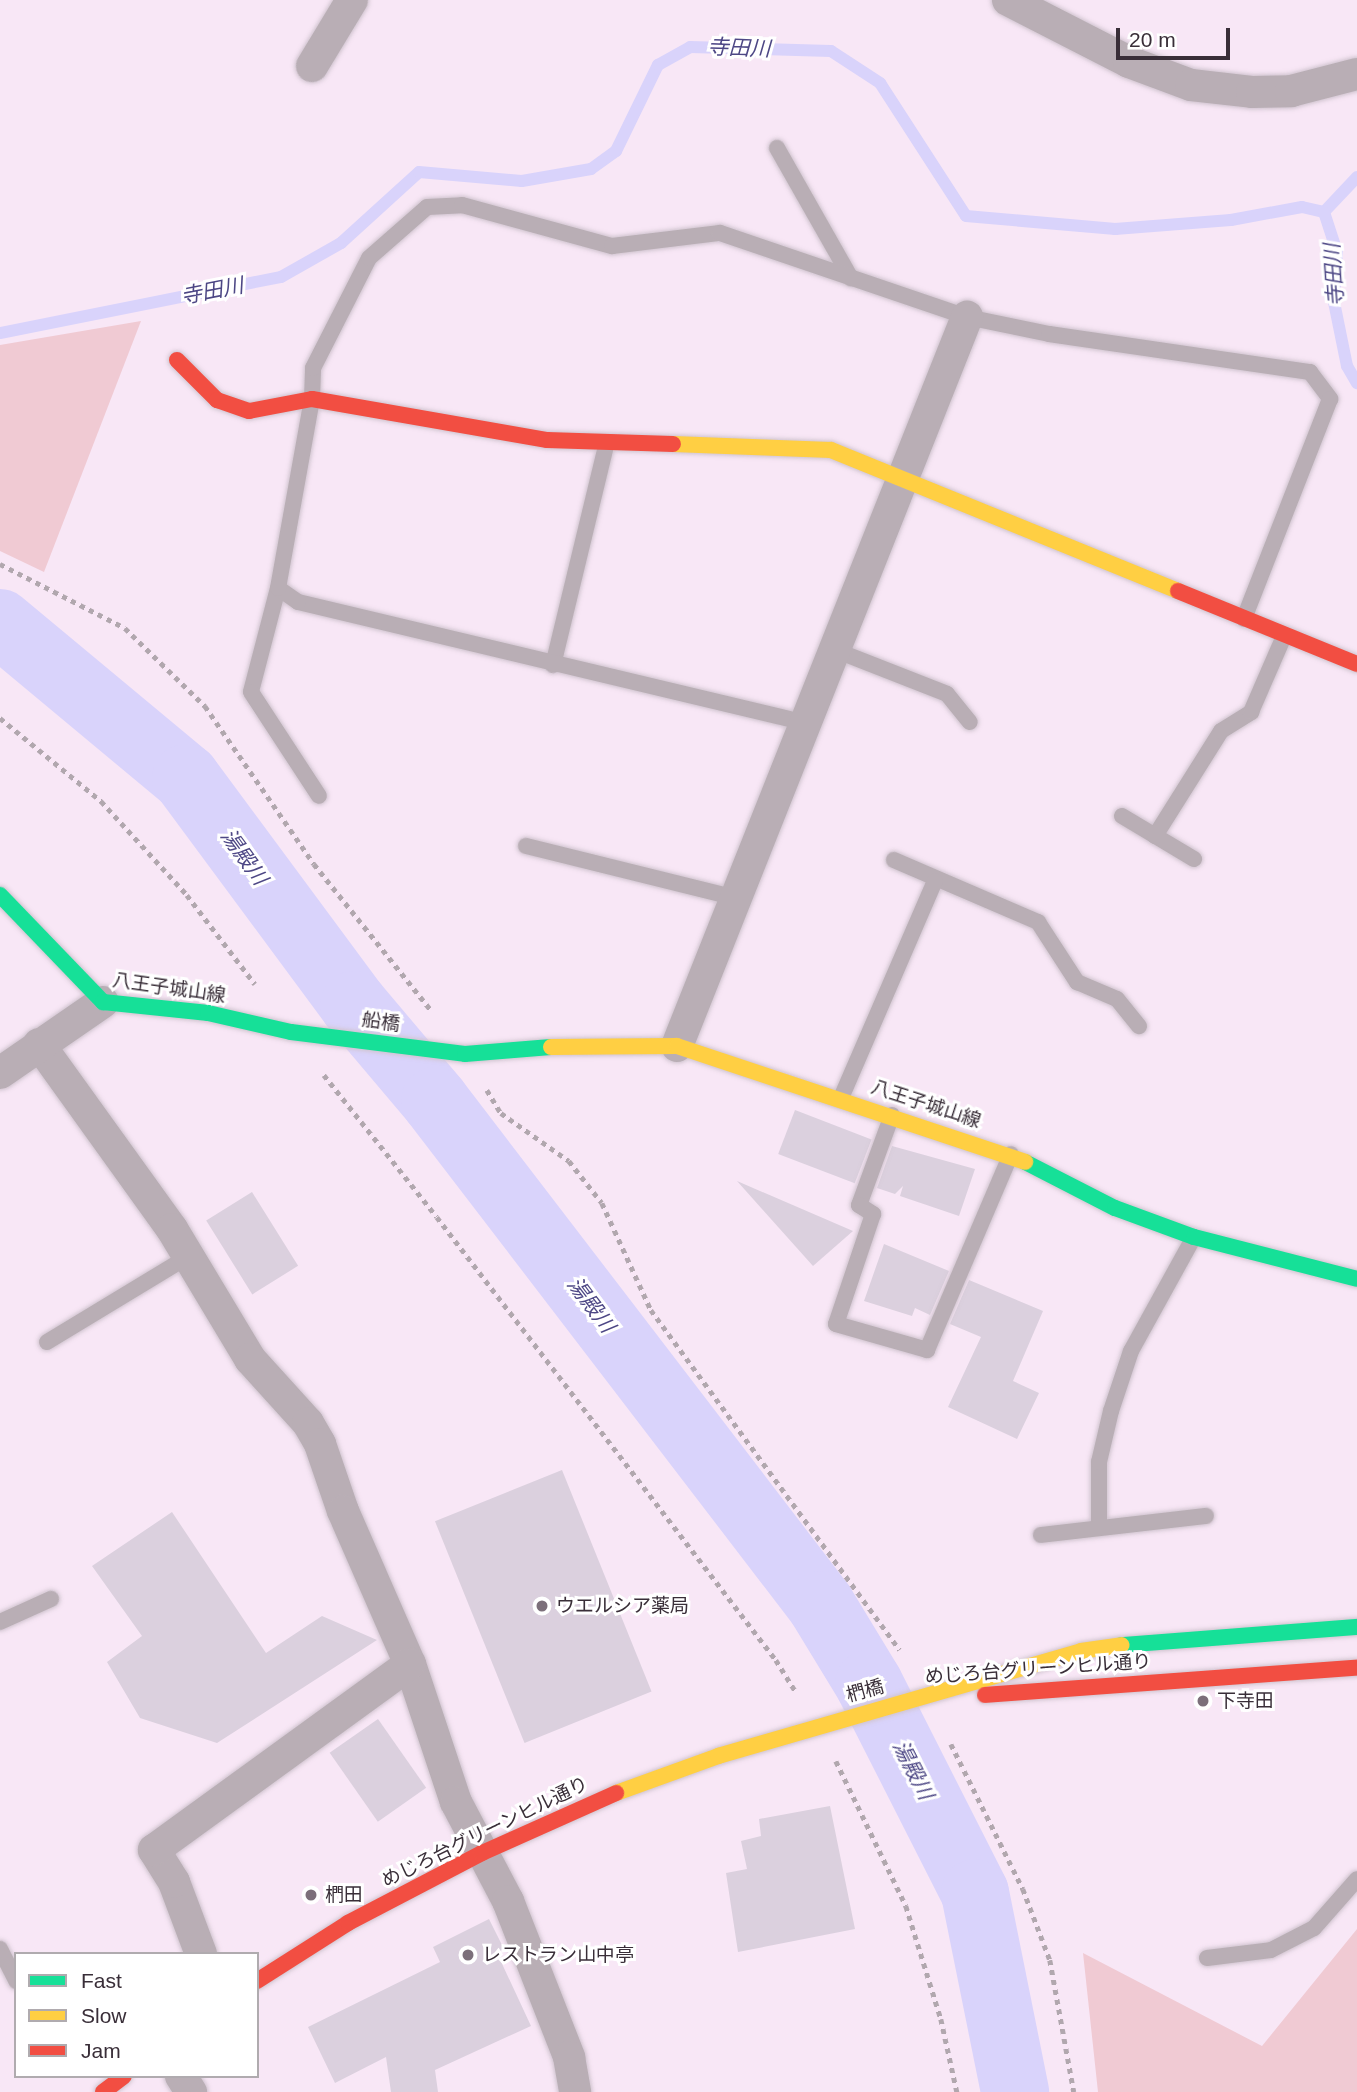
<!DOCTYPE html>
<meta charset="utf-8">
<style>
body{margin:0}
#map{position:relative;width:1357px;height:2092px;overflow:hidden;background:#f8e7f6;font-family:Helvetica,"Noto Sans JP",sans-serif}
div>[style]{position:absolute}
.green>*{inset:0;background:#f0cad3}
.stream>*{height:12px;margin:-6px;padding:0 6px;transform-origin:6px;border-radius:6px;background:#d9d3fb}
.river>*{height:68px;margin:-34px;padding:0 34px;transform-origin:34px;border-radius:34px;background:#d9d3fb}
.building>*{inset:0;background:#dbd0de;transform-origin:0 0}
.path>*{height:4.5px;margin-top:-2.25px;transform-origin:0;background:repeating-linear-gradient(90deg,#b1a7ae 0 5px,transparent 0 10px)}
.roads{filter:drop-shadow(0 0 2px #d0c4cf) drop-shadow(0 0 2px #d0c4cf)}
.lane>*{height:16px;margin:-8px;padding:0 8px;transform-origin:8px;border-radius:8px;background:#b9aeb5}
.street>*{height:32px;margin:-16px;padding:0 16px;transform-origin:16px;border-radius:16px;background:#b9aeb5}
.fast>*{height:16px;margin:-8px;padding:0 8px;transform-origin:8px;border-radius:8px;background:#16e098}
.slow>*{height:16px;margin:-8px;padding:0 8px;transform-origin:8px;border-radius:8px;background:#ffcf43}
.jam>*{height:16px;margin:-8px;padding:0 8px;transform-origin:8px;border-radius:8px;background:#f24e42}
.dots>*{width:19px;height:19px;translate:-50% -50%;box-sizing:border-box;border:4px solid #fff;border-radius:50%}
span{translate:-50% -50%;white-space:nowrap;text-align:center;line-height:1.15;-webkit-text-stroke:6px #fff;paint-order:stroke}
.street-label{font-size:19px;color:#392e38}
.poi-label{font-size:19px;color:#392e38}
.left{translate:0 -50%;text-align:left}
.water-label{font-size:21px;color:#4d4785;font-style:italic}
.legend{position:absolute;left:14px;top:1952px;width:245px;height:126px;box-sizing:border-box;background:#fff;border:2px solid #b0abaf;margin:0;padding:9px 12px;list-style:none;font-size:21px;color:#392e38}
.legend li{display:flex;align-items:center;gap:14px;height:35px}
.legend b{width:35px;border:2px solid #b0abaf}
.scale{position:absolute;left:1116px;top:28px;width:114px;height:32px;box-sizing:border-box;border:4px solid #392e38;border-top:0;padding-left:9px;font-size:21px;line-height:24px;white-space:nowrap;color:#392e38;-webkit-text-stroke:5px #fff;paint-order:stroke}
</style>
<div id="map">
<div class="green">
<i style="clip-path:polygon(141px 321px,44px 572px,0 551px,0 345px)"></i>
<i style="clip-path:polygon(1357px 1929px,1357px 2092px,1098px 2092px,1083px 1953px,1262px 2046px)"></i>
</div>
<div class="stream">
<i style="left:1324px;top:212px;width:48px;rotate:-46.7deg"></i>
<i style="left:0;top:333px;width:287px;rotate:-11.3deg"></i>
<i style="left:281px;top:277px;width:69px;rotate:-29.5deg"></i>
<i style="left:341px;top:243px;width:105px;rotate:-42.3deg"></i>
<i style="left:419px;top:172px;width:103px;rotate:5deg"></i>
<i style="left:522px;top:181px;width:70px;rotate:-9.9deg"></i>
<i style="left:591px;top:169px;width:31px;rotate:-36deg"></i>
<i style="left:616px;top:151px;width:96px;rotate:-64deg"></i>
<i style="left:658px;top:65px;width:37px;rotate:-29deg"></i>
<i style="left:690px;top:47px;width:141px;rotate:1.6deg"></i>
<i style="left:831px;top:51px;width:59px;rotate:33.1deg"></i>
<i style="left:880px;top:83px;width:158px;rotate:57.1deg"></i>
<i style="left:966px;top:216px;width:150px;rotate:5deg"></i>
<i style="left:1115px;top:229px;width:116px;rotate:-4.4deg"></i>
<i style="left:1231px;top:220px;width:72px;rotate:-10.4deg"></i>
<i style="left:1302px;top:207px;width:23px;rotate:13deg"></i>
<i style="left:1324px;top:212px;width:42px;rotate:72deg"></i>
<i style="left:1337px;top:252px;width:50px;rotate:93.4deg"></i>
<i style="left:1334px;top:302px;width:65px;rotate:78.5deg"></i>
<i style="left:1347px;top:366px;width:20px;rotate:60deg"></i>
</div>
<div class="river">
<i style="left:0;top:623px;width:242px;rotate:39.8deg"></i>
<i style="left:186px;top:778px;width:282px;rotate:53.5deg"></i>
<i style="left:354px;top:1005px;width:126px;rotate:49.8deg"></i>
<i style="left:435px;top:1101px;width:635px;rotate:52.55deg"></i>
<i style="left:821px;top:1605px;width:92px;rotate:58.7deg"></i>
<i style="left:869px;top:1684px;width:234px;rotate:63.1deg"></i>
<i style="left:975px;top:1893px;width:203px;rotate:78.6deg"></i>
</div>
<div class="building">
<i style="left:795px;top:1110px;width:82px;height:47px;rotate:21deg"></i>
<i style="clip-path:polygon(892px 1146px,975px 1169px,959px 1216px,900px 1196px,903px 1186px,895px 1194px,877px 1188px)"></i>
<i style="clip-path:polygon(737px 1181px,853px 1231px,813px 1266px)"></i>
<i style="left:252px;top:1192px;width:87px;height:54px;rotate:58deg"></i>
<i style="clip-path:polygon(884px 1244px,949px 1271px,930px 1315px,915px 1308px,912px 1316px,864px 1301px)"></i>
<i style="clip-path:polygon(969px 1280px,1043px 1311px,1013px 1381px,1039px 1393px,1017px 1439px,948px 1407px,981px 1337px,950px 1324px)"></i>
<i style="left:562px;top:1470px;width:239px;height:137px;rotate:68deg"></i>
<i style="clip-path:polygon(172px 1512px,266px 1653px,322px 1616px,377px 1640px,217px 1743px,140px 1718px,107px 1662px,142px 1636px,92px 1566px)"></i>
<i style="left:378px;top:1719px;width:84px;height:59px;rotate:55deg"></i>
<i style="clip-path:polygon(830px 1806px,855px 1929px,738px 1952px,726px 1873px,747px 1869px,741px 1841px,761px 1836px,759px 1819px)"></i>
<i style="clip-path:polygon(489px 1919px,504px 1949px,497px 1953px,531px 2026px,435px 2070px,438px 2092px,391px 2092px,386px 2057px,335px 2083px,308px 2027px,440px 1962px,433px 1947px)"></i>
</div>
<div class="path">
<i style="left:0;top:564px;width:140px;rotate:27.1deg"></i>
<i style="left:125px;top:628px;width:112px;rotate:44.3deg"></i>
<i style="left:205px;top:706px;width:192px;rotate:55.4deg"></i>
<i style="left:314px;top:864px;width:186px;rotate:51.3deg"></i>
<i style="left:0;top:718px;width:131px;rotate:39.4deg"></i>
<i style="left:101px;top:801px;width:127px;rotate:47.5deg"></i>
<i style="left:187px;top:895px;width:112px;rotate:52.6deg"></i>
<i style="left:324px;top:1075px;width:181px;rotate:51.5deg"></i>
<i style="left:437px;top:1217px;width:558px;rotate:52.58deg"></i>
<i style="left:776px;top:1660px;width:39px;rotate:58deg"></i>
<i style="left:487px;top:1090px;width:27px;rotate:59deg"></i>
<i style="left:501px;top:1113px;width:83px;rotate:35.2deg"></i>
<i style="left:569px;top:1161px;width:53px;rotate:51.8deg"></i>
<i style="left:602px;top:1203px;width:118px;rotate:65.4deg"></i>
<i style="left:651px;top:1310px;width:421px;rotate:53.8deg"></i>
<i style="left:951px;top:1744px;width:162px;rotate:63.6deg"></i>
<i style="left:1023px;top:1889px;width:76px;rotate:69.2deg"></i>
<i style="left:1050px;top:1960px;width:134px;rotate:79.7deg"></i>
<i style="left:836px;top:1761px;width:161px;rotate:64.2deg"></i>
<i style="left:906px;top:1906px;width:118px;rotate:72.8deg"></i>
<i style="left:941px;top:2019px;width:75px;rotate:77.6deg"></i>
</div>
<div class="roads">
<div class="lane">
<i style="left:777px;top:148px;width:150px;rotate:60.4deg"></i>
<i style="left:278px;top:588px;width:107px;rotate:104.6deg"></i>
<i style="left:251px;top:692px;width:124px;rotate:56.8deg"></i>
<i style="left:835px;top:650px;width:120px;rotate:21.4deg"></i>
<i style="left:947px;top:694px;width:36px;rotate:51deg"></i>
<i style="left:553px;top:665px;width:229px;rotate:-76.4deg"></i>
<i style="left:806px;top:723px;width:522px;rotate:-166.6deg"></i>
<i style="left:298px;top:602px;width:24px;rotate:-145deg"></i>
<i style="left:278px;top:588px;width:192px;rotate:-79.8deg"></i>
<i style="left:312px;top:399px;width:31px;rotate:-88deg"></i>
<i style="left:313px;top:368px;width:123px;rotate:-63deg"></i>
<i style="left:369px;top:258px;width:77px;rotate:-41.3deg"></i>
<i style="left:427px;top:207px;width:35px;rotate:-3deg"></i>
<i style="left:462px;top:205px;width:156px;rotate:15.3deg"></i>
<i style="left:612px;top:246px;width:109px;rotate:-6.9deg"></i>
<i style="left:720px;top:233px;width:261px;rotate:18.8deg"></i>
<i style="left:967px;top:317px;width:84px;rotate:11.7deg"></i>
<i style="left:1049px;top:334px;width:264px;rotate:8.3deg"></i>
<i style="left:1310px;top:372px;width:34px;rotate:53deg"></i>
<i style="left:1330px;top:399px;width:236px;rotate:111.4deg"></i>
<i style="left:1122px;top:816px;width:84px;rotate:30.8deg"></i>
<i style="left:1155px;top:836px;width:124px;rotate:-57.8deg"></i>
<i style="left:1221px;top:731px;width:36px;rotate:-32deg"></i>
<i style="left:1251px;top:712px;width:83px;rotate:-66.5deg"></i>
<i style="left:526px;top:846px;width:216px;rotate:13.9deg"></i>
<i style="left:894px;top:860px;width:157px;rotate:23.3deg"></i>
<i style="left:1038px;top:922px;width:72px;rotate:57deg"></i>
<i style="left:1077px;top:982px;width:43px;rotate:23deg"></i>
<i style="left:1117px;top:999px;width:35px;rotate:51deg"></i>
<i style="left:841px;top:1098px;width:236px;rotate:-66.6deg"></i>
<i style="left:892px;top:1115px;width:96px;rotate:110.1deg"></i>
<i style="left:859px;top:1205px;width:17px;rotate:33deg"></i>
<i style="left:873px;top:1214px;width:116px;rotate:108.6deg"></i>
<i style="left:836px;top:1324px;width:95px;rotate:15.9deg"></i>
<i style="left:927px;top:1350px;width:213px;rotate:-66.8deg"></i>
<i style="left:47px;top:1342px;width:166px;rotate:-31.2deg"></i>
<i style="left:1099px;top:1528px;width:66px;rotate:-90deg"></i>
<i style="left:1099px;top:1462px;width:52px;rotate:-76.8deg"></i>
<i style="left:1111px;top:1411px;width:63px;rotate:-71.6deg"></i>
<i style="left:1131px;top:1351px;width:130px;rotate:-61.1deg"></i>
<i style="left:1041px;top:1535px;width:166px;rotate:-6.6deg"></i>
<i style="left:0;top:1622px;width:56px;rotate:-24.3deg"></i>
<i style="left:0;top:1949px;width:36px;rotate:63deg"></i>
<i style="left:1207px;top:1958px;width:64px;rotate:-7.1deg"></i>
<i style="left:1271px;top:1950px;width:48px;rotate:-27.1deg"></i>
<i style="left:1314px;top:1928px;width:65px;rotate:-48.7deg"></i>
</div>
<div class="street">
<i style="left:1008px;top:0;width:136px;rotate:27.1deg"></i>
<i style="left:1129px;top:62px;width:66px;rotate:20.4deg"></i>
<i style="left:1191px;top:85px;width:61px;rotate:6.5deg"></i>
<i style="left:1252px;top:92px;width:39px;rotate:-1deg"></i>
<i style="left:1291px;top:91px;width:68px;rotate:-14.4deg"></i>
<i style="left:312px;top:66px;width:77px;rotate:-58.8deg"></i>
<i style="left:39px;top:1044px;width:228px;rotate:54.3deg"></i>
<i style="left:172px;top:1229px;width:152px;rotate:59deg"></i>
<i style="left:250px;top:1359px;width:86px;rotate:47.8deg"></i>
<i style="left:308px;top:1423px;width:24px;rotate:60deg"></i>
<i style="left:320px;top:1444px;width:71px;rotate:71.1deg"></i>
<i style="left:343px;top:1511px;width:167px;rotate:66.4deg"></i>
<i style="left:410px;top:1664px;width:145px;rotate:71.6deg"></i>
<i style="left:456px;top:1802px;width:112px;rotate:62.3deg"></i>
<i style="left:508px;top:1901px;width:168px;rotate:68.6deg"></i>
<i style="left:569px;top:2057px;width:36px;rotate:80deg"></i>
<i style="left:677px;top:1046px;width:785px;rotate:-68.31deg"></i>
<i style="left:0;top:1073px;width:125px;rotate:-34.6deg"></i>
<i style="left:201px;top:1954px;width:77px;rotate:-110.6deg"></i>
<i style="left:174px;top:1882px;width:38px;rotate:-122deg"></i>
<i style="left:154px;top:1850px;width:316px;rotate:-36deg"></i>
<i style="left:181px;top:2076px;width:19px;rotate:58deg"></i>
</div>
<div class="fast">
<i style="left:0;top:895px;width:149px;rotate:46.1deg"></i>
<i style="left:103px;top:1002px;width:106px;rotate:6deg"></i>
<i style="left:208px;top:1013px;width:85px;rotate:12.9deg"></i>
<i style="left:291px;top:1032px;width:175px;rotate:7.2deg"></i>
<i style="left:465px;top:1054px;width:86px;rotate:-4.7deg"></i>
<i style="left:1025px;top:1162px;width:101px;rotate:27.1deg"></i>
<i style="left:1115px;top:1208px;width:84px;rotate:20.2deg"></i>
<i style="left:1194px;top:1237px;width:168px;rotate:14.4deg"></i>
<i style="left:1122px;top:1645px;width:236px;rotate:-4.4deg"></i>
</div>
<div class="slow">
<i style="left:673px;top:444px;width:158px;rotate:2.2deg"></i>
<i style="left:831px;top:450px;width:375px;rotate:22.1deg"></i>
<i style="left:551px;top:1047px;width:126px;rotate:-0.5deg"></i>
<i style="left:677px;top:1046px;width:367px;rotate:18.4deg"></i>
<i style="left:616px;top:1793px;width:109px;rotate:-19.9deg"></i>
<i style="left:718px;top:1756px;width:378px;rotate:-16.1deg"></i>
<i style="left:1081px;top:1651px;width:41px;rotate:-8.3deg"></i>
</div>
<div class="jam">
<i style="left:177px;top:360px;width:57px;rotate:45deg"></i>
<i style="left:217px;top:400px;width:34px;rotate:19deg"></i>
<i style="left:249px;top:411px;width:64px;rotate:-10.8deg"></i>
<i style="left:312px;top:399px;width:239px;rotate:9.9deg"></i>
<i style="left:547px;top:440px;width:126px;rotate:1.8deg"></i>
<i style="left:1178px;top:591px;width:193px;rotate:22.2deg"></i>
<i style="left:985px;top:1695px;width:373px;rotate:-4.2deg"></i>
<i style="left:257px;top:1981px;width:108px;rotate:-32.5deg"></i>
<i style="left:348px;top:1923px;width:151px;rotate:-27.6deg"></i>
<i style="left:482px;top:1853px;width:147px;rotate:-24.1deg"></i>
<i style="left:103px;top:2092px;width:26px;rotate:-37deg"></i>
</div>
</div>
<div class="dots">
<i style="left:542px;top:1606px;background:#7c6f7a"></i>
<i style="left:1203px;top:1701px;background:#7c6f7a"></i>
<i style="left:311px;top:1895px;background:#7c6f7a"></i>
<i style="left:468px;top:1955px;background:#7c6f7a"></i>
</div>
<div class="street-label">
<span style="left:169px;top:988px;rotate:8deg">八王子城山線</span>
<span style="left:381px;top:1022px;rotate:7deg">船橋</span>
<span style="left:926px;top:1104px;rotate:18deg">八王子城山線</span>
<span style="left:1038px;top:1669px;rotate:-4deg">めじろ台グリーンヒル通り</span>
<span style="left:865px;top:1691px;rotate:-15deg">椚橋</span>
<span style="left:485px;top:1832px;rotate:-26deg">めじろ台グリーンヒル通り</span>
</div>
<div class="poi-label">
<span class="left" style="left:556px;top:1606px">ウエルシア薬局</span>
<span class="left" style="left:1217px;top:1701px">下寺田</span>
<span class="left" style="left:325px;top:1895px">椚田</span>
<span class="left" style="left:482px;top:1955px">レストラン山中亭</span>
</div>
<div class="water-label">
<span style="left:739px;top:48px;rotate:2deg">寺田川</span>
<span style="left:1334px;top:275px;rotate:-94deg">寺田川</span>
<span style="left:212px;top:291px;rotate:-11deg">寺田川</span>
<span style="left:244px;top:857px;rotate:54deg">湯殿川</span>
<span style="left:591px;top:1305px;rotate:53deg">湯殿川</span>
<span style="left:913px;top:1770px;rotate:63deg">湯殿川</span>
</div>
<ul class="legend">
<li><b style="height:9px;background:#16e098"></b>Fast</li>
<li><b style="height:9px;background:#ffcf43"></b>Slow</li>
<li><b style="height:9px;background:#f24e42"></b>Jam</li>
</ul>
<div class="scale">20 m</div>
</div>
